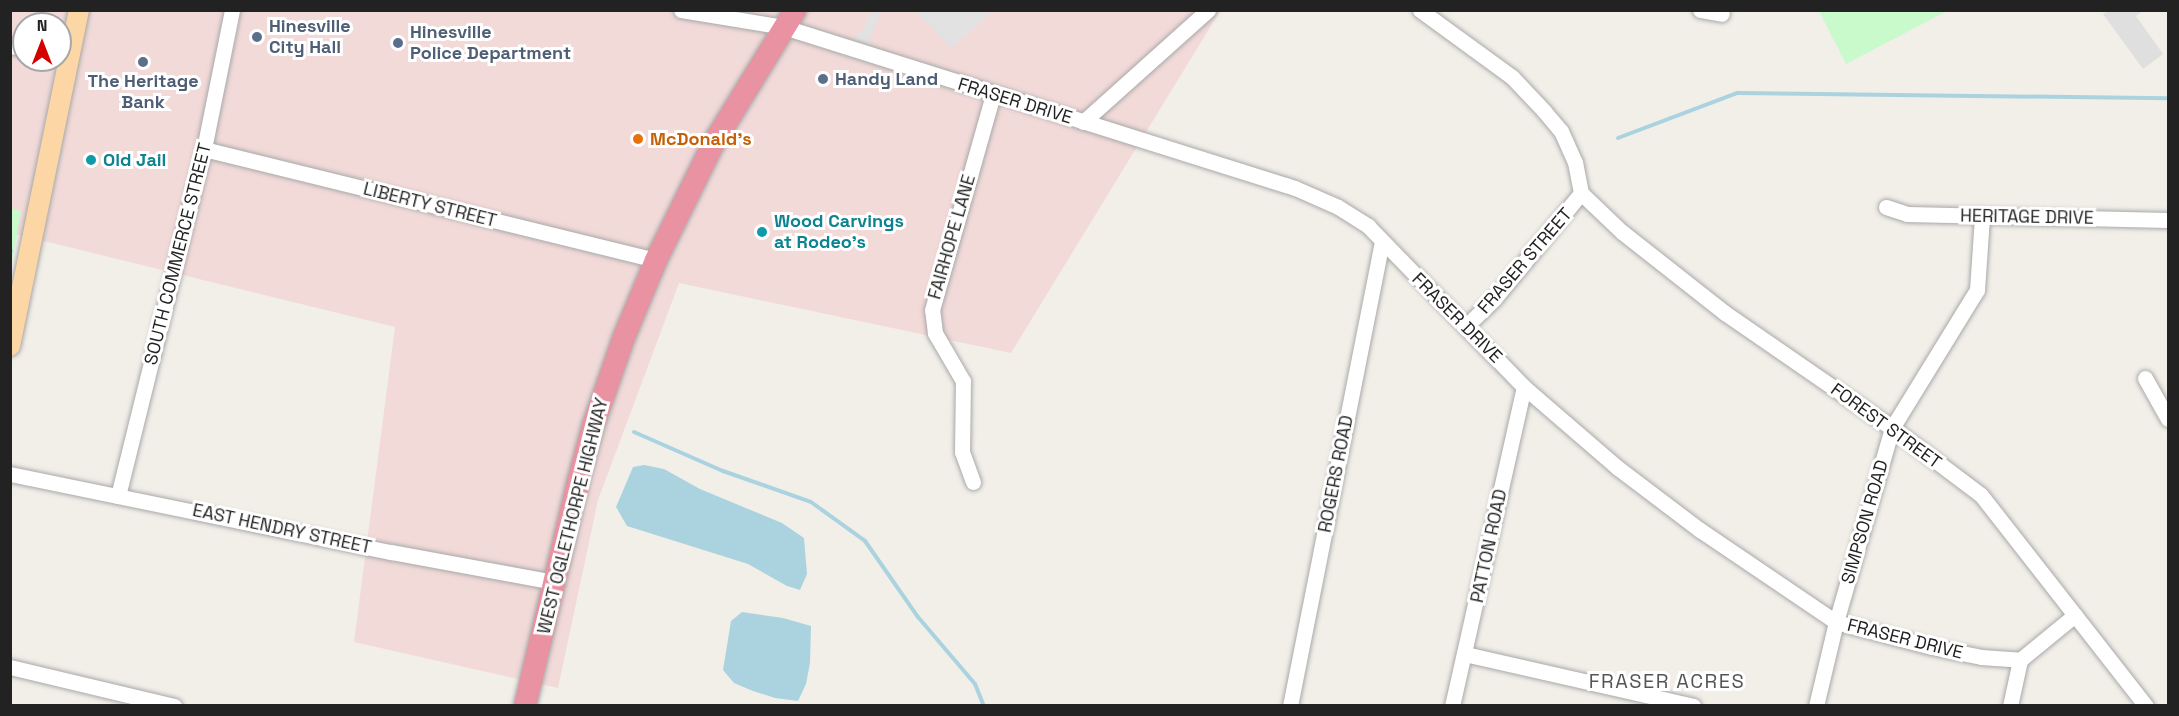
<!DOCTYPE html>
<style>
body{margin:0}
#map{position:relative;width:2179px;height:716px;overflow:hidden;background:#f2efe9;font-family:"Space Grotesk",sans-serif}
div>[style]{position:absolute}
.residential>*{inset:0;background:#e0dfdf}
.commercial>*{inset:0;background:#f2dad9}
.park>*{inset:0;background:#c8facc}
.parking>*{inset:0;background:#e2e2e2}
.water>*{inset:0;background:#aad3df}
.stream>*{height:4px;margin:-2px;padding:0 2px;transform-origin:2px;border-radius:2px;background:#aad3df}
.roads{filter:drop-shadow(0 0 2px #a9a9a9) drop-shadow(0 0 2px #a9a9a9)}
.minor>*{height:15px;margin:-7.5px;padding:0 7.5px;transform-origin:7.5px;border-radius:7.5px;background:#fff}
.major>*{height:20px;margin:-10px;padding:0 10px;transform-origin:10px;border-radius:10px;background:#fcd6a4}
.highway>*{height:22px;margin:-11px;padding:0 11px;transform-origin:11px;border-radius:11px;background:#e892a2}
.dots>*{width:16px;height:16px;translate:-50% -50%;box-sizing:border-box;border:3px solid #fff;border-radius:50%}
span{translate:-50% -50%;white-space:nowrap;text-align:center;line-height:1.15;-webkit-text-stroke:6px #fff;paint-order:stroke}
.service-label{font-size:18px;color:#4e5e75;font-weight:700}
.left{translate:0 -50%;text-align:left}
.street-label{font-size:18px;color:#222}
.food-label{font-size:18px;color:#c56008;font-weight:700}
.culture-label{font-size:18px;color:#0d838f;font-weight:700}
.neighbourhood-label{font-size:20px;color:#555;letter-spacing:1.5px}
.frame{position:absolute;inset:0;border:12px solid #222;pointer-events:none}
.north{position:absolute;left:12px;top:12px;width:60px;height:60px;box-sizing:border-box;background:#fff;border:2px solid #a7a7a7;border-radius:50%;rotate:0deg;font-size:16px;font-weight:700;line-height:24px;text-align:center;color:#222}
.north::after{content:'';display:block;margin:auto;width:21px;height:27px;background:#d40000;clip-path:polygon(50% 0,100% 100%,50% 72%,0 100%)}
</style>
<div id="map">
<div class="residential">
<i style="clip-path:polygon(2108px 11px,2143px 11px,2136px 16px,2163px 54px,2143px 69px,2103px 14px)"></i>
</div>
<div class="commercial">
<i style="clip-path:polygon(evenodd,11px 11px,1220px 11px,1011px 353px,679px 283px,598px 500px,558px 688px,354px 642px,395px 327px,11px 233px,11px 11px,24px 24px,60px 24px,60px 60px,24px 60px,24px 24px)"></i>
</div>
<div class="park">
<i style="clip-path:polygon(1819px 11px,1947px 11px,1846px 64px)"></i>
<i style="clip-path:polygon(11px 208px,21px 211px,11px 268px,10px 208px)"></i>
</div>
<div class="parking">
<i style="clip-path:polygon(871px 11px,882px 11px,869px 39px,873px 46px,852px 39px,862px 31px)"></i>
<i style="clip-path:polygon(915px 11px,992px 11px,952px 48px)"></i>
</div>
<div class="water">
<i style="clip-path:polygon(644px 465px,664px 469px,700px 489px,782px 523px,804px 538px,807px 574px,800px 590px,787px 586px,748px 564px,627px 526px,616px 507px,633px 467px)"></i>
<i style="clip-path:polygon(742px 612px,783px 618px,811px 626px,810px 663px,806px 684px,798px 701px,775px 698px,753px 691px,734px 683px,723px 670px,731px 621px)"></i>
</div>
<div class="stream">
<i style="left:1618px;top:138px;width:127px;rotate:-20.7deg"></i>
<i style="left:1737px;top:93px;width:431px;rotate:0.7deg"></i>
<i style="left:10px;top:251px;width:1px"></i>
<i style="left:634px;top:432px;width:97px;rotate:23.7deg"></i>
<i style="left:723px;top:471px;width:93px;rotate:19.4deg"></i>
<i style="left:811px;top:502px;width:67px;rotate:35.8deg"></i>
<i style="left:865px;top:541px;width:93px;rotate:55.1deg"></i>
<i style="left:918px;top:617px;width:88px;rotate:49.6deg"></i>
<i style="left:975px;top:684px;width:24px;rotate:68deg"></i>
</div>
<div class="roads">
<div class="minor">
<i style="left:681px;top:10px;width:104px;rotate:9.4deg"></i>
<i style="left:784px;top:27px;width:536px;rotate:17.49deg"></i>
<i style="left:1295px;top:188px;width:47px;rotate:23.8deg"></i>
<i style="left:1338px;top:207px;width:36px;rotate:32deg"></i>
<i style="left:1368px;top:226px;width:224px;rotate:45.9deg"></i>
<i style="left:1524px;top:387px;width:124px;rotate:40.8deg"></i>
<i style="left:1618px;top:468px;width:103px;rotate:37.1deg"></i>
<i style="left:1700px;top:530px;width:164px;rotate:34.1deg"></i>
<i style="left:1836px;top:622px;width:99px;rotate:14.6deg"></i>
<i style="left:1932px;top:647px;width:50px;rotate:11.5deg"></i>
<i style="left:1981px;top:657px;width:39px;rotate:4deg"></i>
<i style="left:2020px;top:660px;width:71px;rotate:-39.3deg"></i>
<i style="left:1420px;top:10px;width:114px;rotate:36.1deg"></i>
<i style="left:1512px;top:77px;width:47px;rotate:46.7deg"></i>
<i style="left:1544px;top:111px;width:26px;rotate:50deg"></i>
<i style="left:1561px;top:131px;width:34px;rotate:66deg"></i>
<i style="left:1575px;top:162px;width:32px;rotate:79deg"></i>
<i style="left:1581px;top:193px;width:137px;rotate:129.4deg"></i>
<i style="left:1494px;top:299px;width:39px;rotate:136deg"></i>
<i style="left:1700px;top:10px;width:22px;rotate:10deg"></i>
<i style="left:10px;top:46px;width:14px;rotate:8deg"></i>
<i style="left:1083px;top:122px;width:168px;rotate:-41.9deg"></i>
<i style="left:204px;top:149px;width:465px;rotate:13.8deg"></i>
<i style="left:1581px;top:193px;width:57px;rotate:43.6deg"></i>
<i style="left:1622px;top:232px;width:131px;rotate:38.2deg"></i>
<i style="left:1725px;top:313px;width:203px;rotate:34.6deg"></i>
<i style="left:1892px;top:428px;width:111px;rotate:37deg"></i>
<i style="left:1981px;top:495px;width:268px;rotate:52deg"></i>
<i style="left:1886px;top:207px;width:22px;rotate:18deg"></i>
<i style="left:1907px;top:214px;width:261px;rotate:1.3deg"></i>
<i style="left:2145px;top:378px;width:47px;rotate:60.7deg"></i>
<i style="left:10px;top:474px;width:389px;rotate:11.6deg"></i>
<i style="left:391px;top:552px;width:166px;rotate:10.4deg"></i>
<i style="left:973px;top:482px;width:32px;rotate:-110deg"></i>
<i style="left:962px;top:452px;width:71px;rotate:-89.2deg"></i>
<i style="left:963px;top:381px;width:56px;rotate:-120.3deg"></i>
<i style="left:935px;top:333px;width:23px;rotate:-97deg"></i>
<i style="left:932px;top:310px;width:224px;rotate:-74.2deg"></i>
<i style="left:118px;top:496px;width:357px;rotate:-76.1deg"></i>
<i style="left:204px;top:149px;width:142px;rotate:-78.6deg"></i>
<i style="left:1465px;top:654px;width:234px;rotate:12.8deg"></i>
<i style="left:10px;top:667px;width:169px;rotate:13.4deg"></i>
<i style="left:1290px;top:706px;width:472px;rotate:-78.8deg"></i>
<i style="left:1452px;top:706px;width:327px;rotate:-77.3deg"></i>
<i style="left:1816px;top:706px;width:86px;rotate:-76.6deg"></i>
<i style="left:1836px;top:622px;width:202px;rotate:-73.9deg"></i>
<i style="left:1892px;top:428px;width:162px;rotate:-58.4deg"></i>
<i style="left:1977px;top:290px;width:73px;rotate:-86.1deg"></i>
<i style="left:2010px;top:706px;width:47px;rotate:-77.7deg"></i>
</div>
<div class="major">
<i style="left:10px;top:346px;width:343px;rotate:-78.4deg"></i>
</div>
<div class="highway">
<i style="left:525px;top:706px;width:230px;rotate:-76.7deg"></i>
<i style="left:578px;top:482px;width:58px;rotate:-75deg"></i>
<i style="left:593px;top:426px;width:94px;rotate:-70.8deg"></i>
<i style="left:624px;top:337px;width:83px;rotate:-67.4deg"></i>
<i style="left:656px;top:260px;width:129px;rotate:-63.8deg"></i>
<i style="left:713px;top:144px;width:157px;rotate:-58.5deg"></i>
</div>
</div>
<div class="dots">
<i style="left:257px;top:37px;background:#5c6f8a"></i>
<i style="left:398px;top:43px;background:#5c6f8a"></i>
<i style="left:143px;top:62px;background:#5c6f8a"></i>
<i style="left:823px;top:79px;background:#5c6f8a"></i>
<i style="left:638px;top:139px;background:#e8710a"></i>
<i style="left:91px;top:160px;background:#0f9aa8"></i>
<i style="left:762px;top:232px;background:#0f9aa8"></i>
</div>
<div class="service-label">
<span class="left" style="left:269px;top:37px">Hinesville<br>City Hall</span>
<span class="left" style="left:410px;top:43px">Hinesville<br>Police Department</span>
<span class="left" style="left:835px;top:79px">Handy Land</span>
<span style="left:143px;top:92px">The Heritage<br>Bank</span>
</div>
<div class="street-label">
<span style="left:1015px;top:101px;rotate:17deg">FRASER DRIVE</span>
<span style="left:430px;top:205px;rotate:14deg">LIBERTY STREET</span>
<span style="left:2027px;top:217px;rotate:1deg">HERITAGE DRIVE</span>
<span style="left:952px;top:237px;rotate:-74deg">FAIRHOPE LANE</span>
<span style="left:178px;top:254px;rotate:-76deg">SOUTH COMMERCE STREET</span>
<span style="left:1525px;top:261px;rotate:-49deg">FRASER STREET</span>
<span style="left:1457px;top:318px;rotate:45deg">FRASER DRIVE</span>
<span style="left:1886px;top:426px;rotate:36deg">FOREST STREET</span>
<span style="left:1336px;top:474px;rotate:-79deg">ROGERS ROAD</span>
<span style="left:573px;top:516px;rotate:-76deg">WEST OGLETHORPE HIGHWAY</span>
<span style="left:1865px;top:522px;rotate:-74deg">SIMPSON ROAD</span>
<span style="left:282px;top:529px;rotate:12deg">EAST HENDRY STREET</span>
<span style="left:1489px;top:546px;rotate:-78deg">PATTON ROAD</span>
<span style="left:1905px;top:639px;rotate:14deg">FRASER DRIVE</span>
</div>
<div class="food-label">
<span class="left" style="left:650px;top:139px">McDonald's</span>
</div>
<div class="culture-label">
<span class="left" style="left:103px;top:160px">Old Jail</span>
<span class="left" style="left:774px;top:232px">Wood Carvings<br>at Rodeo's</span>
</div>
<div class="neighbourhood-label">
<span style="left:1667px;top:681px">FRASER ACRES</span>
</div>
<div class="frame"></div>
<div class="north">N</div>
</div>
